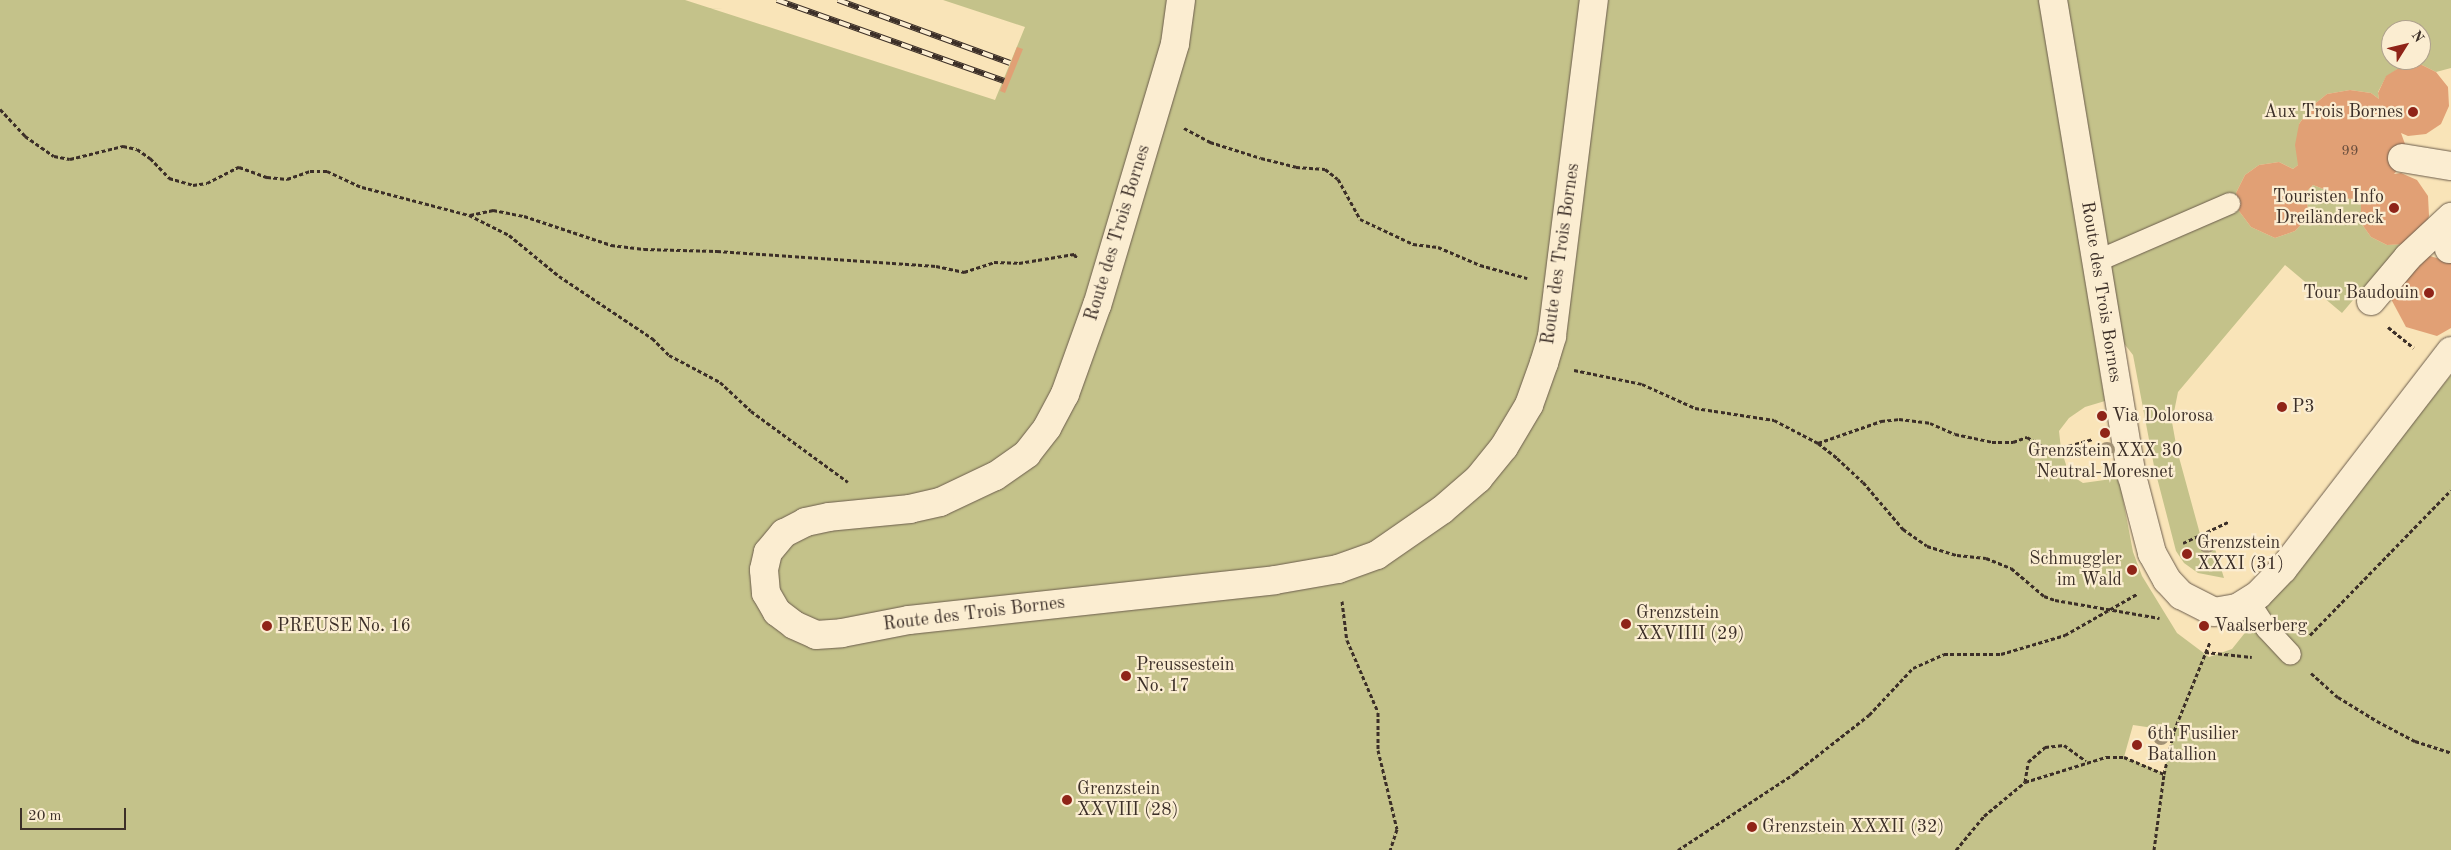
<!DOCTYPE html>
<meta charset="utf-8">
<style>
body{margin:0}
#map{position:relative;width:2451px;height:850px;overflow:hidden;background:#f9e4b8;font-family:"Old Standard TT",serif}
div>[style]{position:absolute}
.green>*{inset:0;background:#c4c28a}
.building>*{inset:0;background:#e1a075}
.path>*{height:3px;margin-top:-1.5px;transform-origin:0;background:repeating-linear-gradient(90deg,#3c2f28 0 4px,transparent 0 6.5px)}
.roads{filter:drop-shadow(0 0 1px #6b5c4c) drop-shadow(0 0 1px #6b5c4c)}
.lane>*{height:21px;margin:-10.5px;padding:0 10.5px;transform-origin:10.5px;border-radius:10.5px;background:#fbedd1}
.street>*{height:28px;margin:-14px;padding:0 14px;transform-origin:14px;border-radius:14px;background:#fbedd1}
.rail>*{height:5.5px;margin-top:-2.75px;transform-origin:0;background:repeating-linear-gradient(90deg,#fbedd1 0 11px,#3c2f28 0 22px);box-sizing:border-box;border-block:1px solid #3c2f28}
.trees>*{width:16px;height:16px;margin:-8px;border-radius:50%;background:#a09074}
.dots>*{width:14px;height:14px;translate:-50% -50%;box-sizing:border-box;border:2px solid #fbedd1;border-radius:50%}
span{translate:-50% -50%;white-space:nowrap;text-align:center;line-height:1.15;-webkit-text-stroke:4.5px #fbedd1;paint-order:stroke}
.number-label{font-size:15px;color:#654b3b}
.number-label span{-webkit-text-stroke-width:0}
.poi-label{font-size:18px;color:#3c2f28}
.right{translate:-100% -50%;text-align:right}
.left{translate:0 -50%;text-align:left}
.street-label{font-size:18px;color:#3c2f28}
.north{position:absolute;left:2381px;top:20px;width:50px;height:50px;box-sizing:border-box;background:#fbedd1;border:1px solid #afa18d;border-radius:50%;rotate:54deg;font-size:14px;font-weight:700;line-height:20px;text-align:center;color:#3c2f28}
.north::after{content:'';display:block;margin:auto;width:18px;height:22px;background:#8f2418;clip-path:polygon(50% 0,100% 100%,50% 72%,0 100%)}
.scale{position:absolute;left:20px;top:808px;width:106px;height:22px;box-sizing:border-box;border:2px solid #3c2f28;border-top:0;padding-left:6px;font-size:15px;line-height:18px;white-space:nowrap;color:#3c2f28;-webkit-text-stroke:4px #fbedd1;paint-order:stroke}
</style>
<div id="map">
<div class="green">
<i style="clip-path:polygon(evenodd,0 0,685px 0,995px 100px,1025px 27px,943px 0,2451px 0,2451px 68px,2436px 72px,2420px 64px,2402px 66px,2386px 77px,2378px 92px,2379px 99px,2371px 93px,2350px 90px,2327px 94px,2311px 107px,2299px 124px,2298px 165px,2293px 169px,2279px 162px,2259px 165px,2245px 175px,2236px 193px,2239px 211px,2251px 227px,2275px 238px,2295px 231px,2307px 218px,2308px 190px,2313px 185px,2350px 199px,2361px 197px,2361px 223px,2371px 237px,2387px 245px,2401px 244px,2342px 313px,2285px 265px,2178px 392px,2172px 422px,2177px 450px,2200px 534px,2212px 539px,2224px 578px,2198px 573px,2184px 563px,2176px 551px,2154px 466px,2133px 355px,2119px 337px,2092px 323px,2105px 401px,2085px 407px,2069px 418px,2059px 431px,2061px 449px,2069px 474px,2083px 483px,2119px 478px,2133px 552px,2142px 576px,2177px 633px,2209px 657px,2232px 649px,2451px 375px,2451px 850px,0 850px,0 0,2391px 30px,2421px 30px,2421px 60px,2391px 60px,2391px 30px,0 0,2133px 725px,2174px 731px,2164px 773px,2124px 757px,2133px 725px)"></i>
</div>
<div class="building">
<i style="clip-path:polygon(1017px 47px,1023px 49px,1005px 93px,1000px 91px)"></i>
<i style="clip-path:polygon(2420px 64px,2436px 72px,2448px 87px,2449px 106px,2441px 124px,2426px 134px,2408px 136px,2401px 133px,2405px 144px,2401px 166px,2394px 174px,2401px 173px,2417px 180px,2428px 196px,2429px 216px,2423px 234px,2407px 244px,2387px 245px,2371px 237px,2361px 223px,2361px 197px,2350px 199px,2313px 185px,2308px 190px,2307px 218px,2295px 231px,2275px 238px,2251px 227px,2239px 211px,2236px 193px,2245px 175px,2259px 165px,2279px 162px,2293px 169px,2298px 165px,2295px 145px,2299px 124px,2311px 107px,2327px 94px,2350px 90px,2371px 93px,2379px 99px,2378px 93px,2386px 76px,2402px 66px)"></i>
<i style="clip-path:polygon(2426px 255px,2451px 262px,2451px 328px,2437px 336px,2406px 327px,2391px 299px,2399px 269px)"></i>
</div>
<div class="path">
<i style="left:0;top:109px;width:37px;rotate:47deg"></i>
<i style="left:25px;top:136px;width:35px;rotate:35deg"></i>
<i style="left:54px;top:156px;width:16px;rotate:11deg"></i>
<i style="left:70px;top:159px;width:55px;rotate:-13.8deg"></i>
<i style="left:123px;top:146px;width:14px;rotate:12deg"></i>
<i style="left:137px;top:149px;width:16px;rotate:35deg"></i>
<i style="left:150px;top:158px;width:28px;rotate:46deg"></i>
<i style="left:169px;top:178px;width:25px;rotate:16deg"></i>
<i style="left:193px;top:185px;width:14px;rotate:-8deg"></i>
<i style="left:207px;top:183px;width:36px;rotate:-27deg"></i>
<i style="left:239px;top:167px;width:30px;rotate:20deg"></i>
<i style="left:267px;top:177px;width:20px;rotate:6deg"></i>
<i style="left:287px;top:179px;width:24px;rotate:-19deg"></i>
<i style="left:310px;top:171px;width:17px"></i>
<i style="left:327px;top:171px;width:38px;rotate:25deg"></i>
<i style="left:362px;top:187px;width:111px;rotate:14.7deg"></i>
<i style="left:469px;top:215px;width:45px;rotate:26.6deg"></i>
<i style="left:509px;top:235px;width:65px;rotate:39.4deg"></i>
<i style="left:559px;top:276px;width:112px;rotate:33.7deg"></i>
<i style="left:652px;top:338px;width:24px;rotate:45deg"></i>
<i style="left:669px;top:355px;width:58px;rotate:27.9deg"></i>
<i style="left:720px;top:382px;width:42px;rotate:43.1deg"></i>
<i style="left:751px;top:411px;width:120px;rotate:36.2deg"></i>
<i style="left:1184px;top:128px;width:30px;rotate:28deg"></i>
<i style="left:1210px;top:142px;width:53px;rotate:17.4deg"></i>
<i style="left:1261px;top:158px;width:36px;rotate:14deg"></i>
<i style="left:1296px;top:167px;width:29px;rotate:4deg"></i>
<i style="left:1325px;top:169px;width:16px;rotate:38deg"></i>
<i style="left:1338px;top:179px;width:46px;rotate:61.2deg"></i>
<i style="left:1360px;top:219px;width:59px;rotate:25.3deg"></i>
<i style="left:1413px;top:244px;width:25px;rotate:7deg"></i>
<i style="left:1438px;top:247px;width:46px;rotate:23.2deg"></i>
<i style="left:1480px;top:265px;width:49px;rotate:15.5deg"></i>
<i style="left:470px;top:215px;width:24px;rotate:-12deg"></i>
<i style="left:493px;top:210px;width:32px;rotate:11deg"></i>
<i style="left:524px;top:216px;width:92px;rotate:18.4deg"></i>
<i style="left:611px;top:245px;width:33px;rotate:7deg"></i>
<i style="left:644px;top:249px;width:73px;rotate:1.6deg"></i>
<i style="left:717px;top:251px;width:220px;rotate:3.9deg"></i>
<i style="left:936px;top:266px;width:29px;rotate:12deg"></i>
<i style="left:964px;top:272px;width:32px;rotate:-18deg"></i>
<i style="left:994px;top:262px;width:25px;rotate:2deg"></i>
<i style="left:1019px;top:263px;width:56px;rotate:-9.3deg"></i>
<i style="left:1074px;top:254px;width:5px;rotate:53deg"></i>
<i style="left:2388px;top:327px;width:33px;rotate:39deg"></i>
<i style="left:1574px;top:370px;width:69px;rotate:11.6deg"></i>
<i style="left:1642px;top:384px;width:58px;rotate:24.4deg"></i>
<i style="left:1695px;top:408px;width:80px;rotate:8.6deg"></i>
<i style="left:1774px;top:420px;width:50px;rotate:27.6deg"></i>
<i style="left:1818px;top:443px;width:24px;rotate:38deg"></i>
<i style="left:1837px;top:458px;width:35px;rotate:43deg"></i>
<i style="left:1863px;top:482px;width:62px;rotate:49.6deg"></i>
<i style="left:1903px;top:529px;width:29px;rotate:35deg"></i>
<i style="left:1927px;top:546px;width:31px;rotate:17deg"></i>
<i style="left:1957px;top:555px;width:29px;rotate:6deg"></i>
<i style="left:1986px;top:558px;width:27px;rotate:22deg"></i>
<i style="left:2011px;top:568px;width:43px;rotate:40.3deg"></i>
<i style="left:2044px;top:596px;width:12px;rotate:20deg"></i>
<i style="left:2055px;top:600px;width:106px;rotate:9.8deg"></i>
<i style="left:1818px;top:443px;width:67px;rotate:-19.2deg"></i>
<i style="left:1881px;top:421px;width:18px;rotate:-6deg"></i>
<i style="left:1899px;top:419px;width:31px;rotate:7deg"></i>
<i style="left:1930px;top:423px;width:27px;rotate:24deg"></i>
<i style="left:1955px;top:434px;width:38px;rotate:12deg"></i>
<i style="left:1992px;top:442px;width:21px"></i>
<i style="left:2013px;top:442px;width:15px;rotate:-20deg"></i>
<i style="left:2027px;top:437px;width:27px;rotate:31deg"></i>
<i style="left:2050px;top:451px;width:45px;rotate:-15.6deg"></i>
<i style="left:2183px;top:543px;width:50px;rotate:-25deg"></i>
<i style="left:1342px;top:601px;width:39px;rotate:83deg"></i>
<i style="left:1347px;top:640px;width:78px;rotate:66.7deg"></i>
<i style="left:1378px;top:712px;width:38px;rotate:90deg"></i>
<i style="left:1378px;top:750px;width:81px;rotate:76.5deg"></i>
<i style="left:1397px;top:829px;width:22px;rotate:108deg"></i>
<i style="left:2310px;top:635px;width:202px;rotate:-45.8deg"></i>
<i style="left:2205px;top:652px;width:47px;rotate:6.1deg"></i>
<i style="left:2311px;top:673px;width:36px;rotate:42deg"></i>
<i style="left:2338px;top:697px;width:46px;rotate:31.6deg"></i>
<i style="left:2377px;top:721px;width:43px;rotate:27.8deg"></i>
<i style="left:2415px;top:741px;width:38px;rotate:18deg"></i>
<i style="left:2025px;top:782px;width:20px;rotate:-81deg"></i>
<i style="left:2028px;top:762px;width:23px;rotate:-41deg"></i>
<i style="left:2045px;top:747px;width:19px;rotate:-6deg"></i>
<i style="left:2064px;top:745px;width:27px;rotate:36deg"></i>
<i style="left:1678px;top:850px;width:140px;rotate:-33.3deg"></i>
<i style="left:1795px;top:773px;width:94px;rotate:-38.1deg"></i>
<i style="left:1869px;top:715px;width:64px;rotate:-46.9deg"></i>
<i style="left:1913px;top:668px;width:34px;rotate:-24deg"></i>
<i style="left:1944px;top:654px;width:57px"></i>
<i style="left:2001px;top:654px;width:67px;rotate:-16.5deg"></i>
<i style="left:2065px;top:635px;width:83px;rotate:-29.7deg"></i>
<i style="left:1956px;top:850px;width:44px;rotate:-50.5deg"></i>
<i style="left:1984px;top:816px;width:53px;rotate:-39.7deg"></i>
<i style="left:2025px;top:782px;width:85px;rotate:-17.2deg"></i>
<i style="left:2106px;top:757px;width:18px"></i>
<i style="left:2124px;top:757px;width:43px;rotate:23deg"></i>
<i style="left:2154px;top:850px;width:77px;rotate:-82.5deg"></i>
<i style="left:2164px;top:774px;width:44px;rotate:-76.9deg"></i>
<i style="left:2174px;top:731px;width:96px;rotate:-68deg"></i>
</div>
<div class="roads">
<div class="lane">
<i style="left:2098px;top:260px;width:143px;rotate:-23.5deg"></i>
<i style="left:2249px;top:602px;width:31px;rotate:57deg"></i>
<i style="left:2266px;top:628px;width:35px;rotate:47deg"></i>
</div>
<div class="street">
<i style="left:1181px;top:0;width:44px;rotate:97.8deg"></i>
<i style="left:1175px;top:44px;width:272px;rotate:106.6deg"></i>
<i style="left:1097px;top:305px;width:95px;rotate:109.8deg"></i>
<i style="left:1065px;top:394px;width:38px;rotate:118deg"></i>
<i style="left:1047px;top:428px;width:33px;rotate:128deg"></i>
<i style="left:1027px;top:454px;width:39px;rotate:145deg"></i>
<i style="left:995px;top:476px;width:61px;rotate:154.7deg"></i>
<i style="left:940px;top:502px;width:31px;rotate:167deg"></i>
<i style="left:910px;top:509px;width:81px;rotate:174.4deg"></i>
<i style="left:829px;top:517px;width:24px;rotate:168deg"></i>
<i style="left:806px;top:522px;width:25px;rotate:153deg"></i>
<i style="left:784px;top:533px;width:25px;rotate:130deg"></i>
<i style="left:768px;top:552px;width:18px;rotate:103deg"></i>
<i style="left:764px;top:570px;width:23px;rotate:85deg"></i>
<i style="left:766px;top:593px;width:22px;rotate:60deg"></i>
<i style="left:777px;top:612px;width:21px;rotate:37deg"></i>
<i style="left:794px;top:625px;width:24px;rotate:24deg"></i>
<i style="left:816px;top:635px;width:26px;rotate:-4deg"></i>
<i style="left:842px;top:633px;width:68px;rotate:-11deg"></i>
<i style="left:909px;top:620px;width:368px;rotate:-6.2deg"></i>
<i style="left:1275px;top:580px;width:64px;rotate:-9.9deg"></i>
<i style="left:1338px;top:569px;width:41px;rotate:-19.7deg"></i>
<i style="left:1377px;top:555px;width:79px;rotate:-34.7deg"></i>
<i style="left:1442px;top:510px;width:48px;rotate:-40.7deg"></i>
<i style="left:1478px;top:479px;width:41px;rotate:-50.9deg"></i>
<i style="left:1504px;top:447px;width:49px;rotate:-59.2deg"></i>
<i style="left:1529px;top:405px;width:45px;rotate:-70.3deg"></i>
<i style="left:1544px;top:363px;width:28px;rotate:-73deg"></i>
<i style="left:1552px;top:336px;width:339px;rotate:-82.9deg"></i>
<i style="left:2053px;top:0;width:483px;rotate:80.6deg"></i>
<i style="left:2132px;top:476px;width:80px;rotate:75.4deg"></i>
<i style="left:2152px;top:553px;width:31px;rotate:61deg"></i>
<i style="left:2167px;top:580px;width:21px;rotate:47deg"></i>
<i style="left:2181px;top:595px;width:37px;rotate:27deg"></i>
<i style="left:2214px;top:612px;width:23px;rotate:-10deg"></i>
<i style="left:2237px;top:608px;width:25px;rotate:-32deg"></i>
<i style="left:2258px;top:595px;width:36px;rotate:-46deg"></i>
<i style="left:2283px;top:569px;width:275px;rotate:-52.4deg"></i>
<i style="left:2402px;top:158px;width:50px;rotate:9.3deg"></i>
<i style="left:2449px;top:249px;width:2px"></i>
<i style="left:2371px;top:301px;width:57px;rotate:-49.9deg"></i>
<i style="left:2408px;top:257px;width:59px;rotate:-42.9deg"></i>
</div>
</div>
<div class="rail">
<i style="left:777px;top:0;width:241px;rotate:19.6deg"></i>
<i style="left:838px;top:0;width:183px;rotate:20.1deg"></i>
</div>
<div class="trees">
<i style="left:2107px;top:450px"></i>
<i style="left:2207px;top:545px"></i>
<i style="left:2161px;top:737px"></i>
</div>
<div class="dots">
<i style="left:2413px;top:112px;background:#8f2418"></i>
<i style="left:2394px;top:208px;background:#8f2418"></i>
<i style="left:2429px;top:293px;background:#8f2418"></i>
<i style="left:2282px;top:407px;background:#8f2418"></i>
<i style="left:2102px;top:416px;background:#8f2418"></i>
<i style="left:2105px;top:433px;background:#8f2418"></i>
<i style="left:2187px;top:554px;background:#8f2418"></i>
<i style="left:2132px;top:570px;background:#8f2418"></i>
<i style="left:1626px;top:624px;background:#8f2418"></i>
<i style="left:267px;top:626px;background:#8f2418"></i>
<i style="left:2204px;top:626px;background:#8f2418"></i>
<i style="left:1126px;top:676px;background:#8f2418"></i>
<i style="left:2137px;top:745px;background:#8f2418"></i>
<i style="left:1067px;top:800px;background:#8f2418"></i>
<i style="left:1752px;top:827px;background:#8f2418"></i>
</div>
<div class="number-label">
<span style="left:2350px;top:152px">99</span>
</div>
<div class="poi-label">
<span class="right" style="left:2403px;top:112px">Aux Trois Bornes</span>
<span class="right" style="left:2384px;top:208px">Touristen Info<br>Dreiländereck</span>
<span class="right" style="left:2419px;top:293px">Tour Baudouin</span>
<span class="left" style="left:2292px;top:407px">P3</span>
<span class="left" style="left:2112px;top:416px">Via Dolorosa</span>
<span style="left:2105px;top:462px">Grenzstein XXX 30<br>Neutral-Moresnet</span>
<span class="left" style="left:2197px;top:554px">Grenzstein<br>XXXI (31)</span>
<span class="right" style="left:2122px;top:570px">Schmuggler<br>im Wald</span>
<span class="left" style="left:1636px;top:624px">Grenzstein<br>XXVIIII (29)</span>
<span class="left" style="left:277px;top:626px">PREUSE No. 16</span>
<span class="left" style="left:2214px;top:626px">Vaalserberg</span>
<span class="left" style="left:1136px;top:676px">Preussestein<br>No. 17</span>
<span class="left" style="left:2147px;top:745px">6th Fusilier<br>Batallion</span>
<span class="left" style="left:1077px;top:800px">Grenzstein<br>XXVIII (28)</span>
<span class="left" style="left:1762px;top:827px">Grenzstein XXXII (32)</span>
</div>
<div class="street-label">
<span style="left:1118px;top:233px;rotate:-73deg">Route des Trois Bornes</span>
<span style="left:1561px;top:254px;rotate:-82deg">Route des Trois Bornes</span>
<span style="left:2101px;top:292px;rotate:81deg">Route des Trois Bornes</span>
<span style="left:974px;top:614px;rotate:-7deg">Route des Trois Bornes</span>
</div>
<div class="north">N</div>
<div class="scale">20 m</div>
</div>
